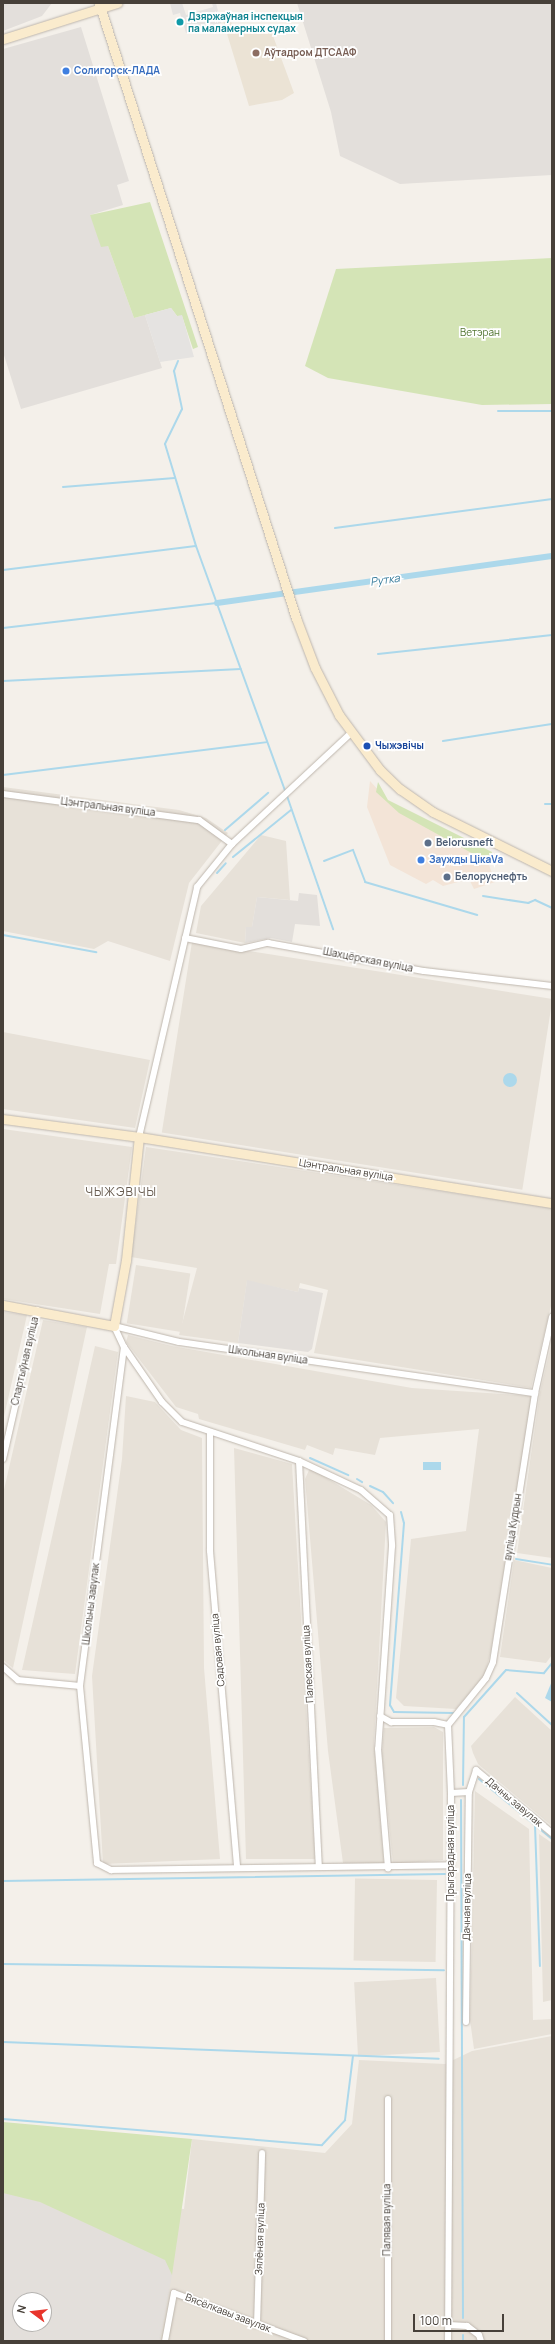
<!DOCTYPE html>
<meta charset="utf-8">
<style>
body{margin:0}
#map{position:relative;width:555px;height:2344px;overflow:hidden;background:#f4f0ea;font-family:Manrope,sans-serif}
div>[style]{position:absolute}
.residential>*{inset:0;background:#e7e1d8;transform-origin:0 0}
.commercial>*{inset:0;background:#f3e4d7}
.industrial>*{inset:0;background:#e3dfdb}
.education>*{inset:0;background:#ebe3d5}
.green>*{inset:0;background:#d4e4b6}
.parking>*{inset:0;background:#e5e3e1}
.water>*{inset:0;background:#acd8eb;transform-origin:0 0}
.round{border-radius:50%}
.stream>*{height:2px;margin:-1px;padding:0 1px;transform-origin:1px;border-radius:1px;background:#acd8eb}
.canal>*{height:6px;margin:-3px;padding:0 3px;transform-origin:3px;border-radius:3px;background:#acd8eb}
.roads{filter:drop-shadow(0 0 1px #beb6ad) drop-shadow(0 0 1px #beb6ad)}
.street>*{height:6px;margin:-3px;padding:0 3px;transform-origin:3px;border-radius:3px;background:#fff}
.secondary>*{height:9px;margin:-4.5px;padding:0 4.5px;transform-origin:4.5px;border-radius:4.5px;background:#faebcd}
.dots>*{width:11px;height:11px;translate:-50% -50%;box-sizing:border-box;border:2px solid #fff;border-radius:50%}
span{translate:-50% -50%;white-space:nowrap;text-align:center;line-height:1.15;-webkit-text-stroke:3.5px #fff;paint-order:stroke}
.culture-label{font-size:10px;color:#0d838f;font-weight:700}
.left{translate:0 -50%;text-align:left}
.education-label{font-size:10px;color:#785e54;font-weight:700}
.shop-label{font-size:10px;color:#366cbe;font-weight:700}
.park-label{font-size:10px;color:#517430}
.transit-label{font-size:10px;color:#164399;font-weight:700}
.street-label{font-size:10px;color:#474039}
.service-label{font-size:10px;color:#4e5e75;font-weight:700}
.water-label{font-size:11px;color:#367b9b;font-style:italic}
.quarter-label{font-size:12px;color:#695d51;letter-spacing:1px}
.frame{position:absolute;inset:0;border:4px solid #474039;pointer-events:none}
.north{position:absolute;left:12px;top:2292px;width:40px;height:40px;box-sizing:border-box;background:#fff;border:1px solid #b5b3b0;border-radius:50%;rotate:285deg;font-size:11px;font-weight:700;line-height:16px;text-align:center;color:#474039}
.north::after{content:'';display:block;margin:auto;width:14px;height:18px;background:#e8352c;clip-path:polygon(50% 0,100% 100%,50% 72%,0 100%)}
.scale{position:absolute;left:413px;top:2314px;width:91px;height:18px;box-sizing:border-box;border:2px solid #474039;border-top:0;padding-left:5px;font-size:12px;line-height:14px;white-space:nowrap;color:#474039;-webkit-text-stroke:3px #fff;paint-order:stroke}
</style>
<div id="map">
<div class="residential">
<i style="clip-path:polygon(3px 787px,179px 810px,206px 818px,228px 833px,189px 883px,170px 961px,108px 941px,94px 949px,3px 931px)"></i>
<i style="clip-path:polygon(261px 835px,286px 841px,290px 900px,257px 897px,252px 927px,246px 927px,245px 943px,196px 933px,201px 906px)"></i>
<i style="left:192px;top:942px;width:365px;height:193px;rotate:9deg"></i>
<i style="clip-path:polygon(3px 1032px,150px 1060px,135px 1128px,3px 1109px)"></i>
<i style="clip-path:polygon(3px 1129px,132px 1147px,116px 1264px,109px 1264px,100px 1314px,3px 1299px)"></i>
<i style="clip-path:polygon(146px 1147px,552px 1208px,552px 1302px,531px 1388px,314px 1353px,328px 1290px,300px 1283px,298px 1292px,247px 1281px,238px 1343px,179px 1335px,197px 1268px,131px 1257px)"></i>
<i style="left:136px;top:1265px;width:55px;height:59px;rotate:9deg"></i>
<i style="clip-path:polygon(3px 1312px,27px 1315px,3px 1421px)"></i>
<i style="clip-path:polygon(43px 1320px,87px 1327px,13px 1668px,3px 1660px,3px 1494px)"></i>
<i style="clip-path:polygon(128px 1335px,172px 1346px,412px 1388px,532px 1396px,491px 1651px,485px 1674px,456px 1709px,404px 1706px,396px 1698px,411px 1539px,466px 1531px,479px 1429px,380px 1438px,375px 1455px,335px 1448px,333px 1455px,307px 1445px,305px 1450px,199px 1419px,198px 1414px,176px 1407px,126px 1342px)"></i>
<i style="clip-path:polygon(552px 1341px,552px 1558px,517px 1553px,540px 1392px)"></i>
<i style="clip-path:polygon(95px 1346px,118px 1352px,75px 1674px,22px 1670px)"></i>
<i style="clip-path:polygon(126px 1396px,155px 1402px,181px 1430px,202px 1438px,204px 1668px,220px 1859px,103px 1864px,92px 1676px,122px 1459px)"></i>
<i style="clip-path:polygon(234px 1448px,292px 1464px,315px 1859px,246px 1859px)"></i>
<i style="clip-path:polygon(310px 1468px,371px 1505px,386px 1522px,374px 1742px,384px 1864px,343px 1863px,328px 1751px,305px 1479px)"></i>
<i style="clip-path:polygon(514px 1560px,552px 1568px,552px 1655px,546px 1663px,500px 1657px)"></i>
<i style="clip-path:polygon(515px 1697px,552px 1731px,552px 1826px,478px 1764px,473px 1753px,471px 1746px)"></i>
<i style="clip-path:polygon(434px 1727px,443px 1732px,443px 1860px,393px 1864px,382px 1754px,384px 1728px)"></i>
<i style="clip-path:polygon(475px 1791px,529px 1829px,533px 2020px,552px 2019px,552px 2034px,474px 2049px,470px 2020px)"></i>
<i style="clip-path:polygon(539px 1834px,552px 1843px,552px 2000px,543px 2002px)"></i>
<i style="left:437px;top:1880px;width:82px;height:82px;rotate:91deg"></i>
<i style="left:436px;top:1978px;width:74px;height:82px;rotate:87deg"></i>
<i style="clip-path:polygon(evenodd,552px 2036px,552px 2341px,3px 2341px,3px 2193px,184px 2209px,192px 2139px,325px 2153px,352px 2124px,359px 2060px,445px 2064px,472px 2051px,552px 2036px,20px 2300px,44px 2300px,44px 2324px,20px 2324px,20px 2300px)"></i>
</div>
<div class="commercial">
<i style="clip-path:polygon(370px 781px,390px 803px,488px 862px,495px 882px,474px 889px,469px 879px,443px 886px,433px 880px,426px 884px,390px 865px,367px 807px)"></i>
</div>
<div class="industrial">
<i style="clip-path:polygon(3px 3px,52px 3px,42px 16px,3px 31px)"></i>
<i style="clip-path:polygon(297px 3px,552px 3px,552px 175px,400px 184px,340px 156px,331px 112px)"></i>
<i style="clip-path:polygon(81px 27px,129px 181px,117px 185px,123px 205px,90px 215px,108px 246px,134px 318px,145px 315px,162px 368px,21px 409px,3px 352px,3px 49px)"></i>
<i style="clip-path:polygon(299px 893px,317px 895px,320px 926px,295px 924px,292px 942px,271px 938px,245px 943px,246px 927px,252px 927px,257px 897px,298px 901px)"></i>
<i style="clip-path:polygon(247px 1280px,298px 1292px,299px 1288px,323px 1293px,312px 1349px,308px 1352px,238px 1343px)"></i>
<i style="clip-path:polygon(evenodd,3px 2193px,40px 2202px,166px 2260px,172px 2275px,160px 2341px,3px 2341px,3px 2193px,20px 2300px,44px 2300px,44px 2324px,20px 2324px,20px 2300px)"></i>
</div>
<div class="education">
<i style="clip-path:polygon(228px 12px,234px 31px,248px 32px,269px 25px,294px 93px,282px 100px,249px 106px,221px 14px)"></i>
</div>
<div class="green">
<i style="clip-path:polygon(150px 202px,198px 347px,193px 349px,182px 316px,177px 316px,171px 308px,134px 318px,108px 246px,101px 247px,90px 215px)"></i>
<i style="clip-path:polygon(552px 258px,552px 404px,482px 405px,328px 378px,305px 366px,336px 269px)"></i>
<i style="clip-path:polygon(378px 782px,388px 800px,492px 852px,491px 856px,477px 856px,399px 813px,376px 792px)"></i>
<i style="clip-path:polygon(3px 2122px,192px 2139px,172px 2275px,165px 2260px,40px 2202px,3px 2193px)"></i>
</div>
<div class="parking">
<i style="clip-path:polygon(170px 3px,182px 3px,186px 15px,213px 7px,212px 3px,216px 3px,221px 23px,186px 33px,180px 13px,173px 15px)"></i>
<i style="clip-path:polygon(171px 308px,177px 316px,182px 315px,194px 357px,160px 362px,145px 315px)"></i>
</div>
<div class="water">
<i class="round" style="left:503px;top:1073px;width:14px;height:14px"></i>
<i style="left:423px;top:1462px;width:18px;height:8px"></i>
<i style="clip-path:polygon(552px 1681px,552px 1702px,545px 1698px)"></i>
</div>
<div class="stream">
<i style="left:178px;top:361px;width:11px;rotate:112deg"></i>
<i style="left:174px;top:371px;width:39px;rotate:78deg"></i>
<i style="left:182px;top:409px;width:39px;rotate:116deg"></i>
<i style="left:165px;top:444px;width:107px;rotate:73.1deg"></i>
<i style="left:196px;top:546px;width:261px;rotate:70deg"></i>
<i style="left:498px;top:411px;width:54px"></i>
<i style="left:63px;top:487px;width:112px;rotate:-4.6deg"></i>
<i style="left:335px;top:528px;width:219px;rotate:-7.6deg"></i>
<i style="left:3px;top:570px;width:194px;rotate:-7.1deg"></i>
<i style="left:3px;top:628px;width:215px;rotate:-6.7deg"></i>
<i style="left:378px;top:654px;width:175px;rotate:-6.2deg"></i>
<i style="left:3px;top:681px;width:238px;rotate:-2.9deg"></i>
<i style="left:443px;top:741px;width:110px;rotate:-8.9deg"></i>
<i style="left:3px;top:775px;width:266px;rotate:-7.1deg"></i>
<i style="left:287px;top:796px;width:141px;rotate:70.9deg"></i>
<i style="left:545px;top:804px;width:7px"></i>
<i style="left:225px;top:830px;width:57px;rotate:-40.7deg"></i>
<i style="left:233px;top:857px;width:75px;rotate:-39deg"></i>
<i style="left:324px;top:861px;width:31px;rotate:-21deg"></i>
<i style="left:353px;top:850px;width:34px;rotate:69deg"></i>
<i style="left:365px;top:882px;width:117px;rotate:16.4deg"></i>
<i style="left:217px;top:873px;width:13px;rotate:-48deg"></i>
<i style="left:483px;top:896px;width:46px;rotate:8.8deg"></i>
<i style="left:528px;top:903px;width:8px;rotate:-23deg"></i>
<i style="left:535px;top:900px;width:19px;rotate:25deg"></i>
<i style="left:3px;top:935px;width:95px;rotate:10.4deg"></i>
<i style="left:310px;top:1458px;width:42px;rotate:24.1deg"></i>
<i style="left:357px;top:1479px;width:6px;rotate:31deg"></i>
<i style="left:370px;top:1486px;width:14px;rotate:25deg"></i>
<i style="left:383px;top:1492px;width:15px;rotate:48deg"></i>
<i style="left:401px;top:1512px;width:11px;rotate:75deg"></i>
<i style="left:404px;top:1523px;width:183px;rotate:94.4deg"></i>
<i style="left:390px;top:1705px;width:8px;rotate:60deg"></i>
<i style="left:394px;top:1712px;width:60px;rotate:1deg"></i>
<i style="left:516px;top:1559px;width:36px;rotate:9deg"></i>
<i style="left:517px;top:1693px;width:47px;rotate:42.4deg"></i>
<i style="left:479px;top:1779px;width:94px;rotate:39.4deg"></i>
<i style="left:463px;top:1785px;width:68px;rotate:-89.2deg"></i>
<i style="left:464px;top:1717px;width:63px;rotate:-48.2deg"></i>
<i style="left:506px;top:1670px;width:38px;rotate:5deg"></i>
<i style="left:544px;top:1673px;width:13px;rotate:-51deg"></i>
<i style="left:461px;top:1800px;width:518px;rotate:89.78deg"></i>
<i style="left:535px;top:1825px;width:141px;rotate:88deg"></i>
<i style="left:3px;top:1881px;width:442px;rotate:-0.9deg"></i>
<i style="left:3px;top:1964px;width:441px;rotate:0.8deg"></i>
<i style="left:3px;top:2042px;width:436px;rotate:2.2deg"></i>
<i style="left:3px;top:2119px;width:320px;rotate:4.7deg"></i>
<i style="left:322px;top:2145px;width:34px;rotate:-47deg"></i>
<i style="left:345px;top:2120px;width:64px;rotate:-82.9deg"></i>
<i style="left:463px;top:2335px;width:6px;rotate:90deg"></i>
</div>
<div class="canal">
<i style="left:217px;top:603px;width:338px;rotate:-8deg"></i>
</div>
<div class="roads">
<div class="street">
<i style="left:3px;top:794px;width:198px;rotate:7.6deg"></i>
<i style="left:199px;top:820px;width:41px;rotate:36deg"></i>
<i style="left:232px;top:844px;width:163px;rotate:-43deg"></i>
<i style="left:185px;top:938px;width:57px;rotate:11.1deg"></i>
<i style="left:241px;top:949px;width:28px;rotate:-13deg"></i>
<i style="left:268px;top:943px;width:158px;rotate:10.2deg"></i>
<i style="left:424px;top:971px;width:129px;rotate:6.7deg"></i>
<i style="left:139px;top:1137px;width:257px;rotate:-76.9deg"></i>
<i style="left:197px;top:887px;width:55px;rotate:-50.9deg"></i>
<i style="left:114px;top:1326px;width:23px;rotate:65deg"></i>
<i style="left:124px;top:1347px;width:67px;rotate:55.4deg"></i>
<i style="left:162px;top:1402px;width:28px;rotate:45deg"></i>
<i style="left:182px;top:1422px;width:123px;rotate:18.4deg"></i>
<i style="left:299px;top:1461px;width:68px;rotate:25.1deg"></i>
<i style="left:361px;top:1490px;width:38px;rotate:41deg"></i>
<i style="left:390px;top:1515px;width:31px;rotate:86deg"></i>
<i style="left:392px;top:1546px;width:203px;rotate:93.9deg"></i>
<i style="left:378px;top:1749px;width:120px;rotate:85.2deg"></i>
<i style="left:114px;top:1326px;width:67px;rotate:13.8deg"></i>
<i style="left:179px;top:1342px;width:360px;rotate:8.2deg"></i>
<i style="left:124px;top:1347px;width:342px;rotate:97.4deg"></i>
<i style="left:80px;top:1686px;width:178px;rotate:84.5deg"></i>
<i style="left:97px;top:1863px;width:16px;rotate:27deg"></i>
<i style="left:111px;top:1870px;width:340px;rotate:-0.8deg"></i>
<i style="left:210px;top:1433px;width:118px;rotate:90deg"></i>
<i style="left:210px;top:1551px;width:316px;rotate:85.1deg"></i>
<i style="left:3px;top:1459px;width:153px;rotate:-77.1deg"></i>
<i style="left:299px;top:1461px;width:406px;rotate:87.2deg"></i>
<i style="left:3px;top:1667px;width:20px;rotate:41deg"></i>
<i style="left:18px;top:1680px;width:62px;rotate:5.5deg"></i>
<i style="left:380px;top:1716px;width:13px;rotate:29deg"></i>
<i style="left:391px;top:1722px;width:43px"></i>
<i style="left:434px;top:1722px;width:14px;rotate:12deg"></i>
<i style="left:448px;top:1725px;width:68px;rotate:87.5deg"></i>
<i style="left:451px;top:1793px;width:548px;rotate:90.31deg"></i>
<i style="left:448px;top:1725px;width:60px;rotate:-51deg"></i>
<i style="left:486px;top:1678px;width:17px;rotate:-66deg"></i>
<i style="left:493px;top:1662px;width:272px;rotate:-81.1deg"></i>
<i style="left:535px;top:1393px;width:78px;rotate:-77.4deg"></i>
<i style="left:451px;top:1793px;width:18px;rotate:-3deg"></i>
<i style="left:469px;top:1792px;width:23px;rotate:-72deg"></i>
<i style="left:476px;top:1770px;width:99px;rotate:39.7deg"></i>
<i style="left:466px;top:2022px;width:230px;rotate:-89.3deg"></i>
<i style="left:388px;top:2099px;width:242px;rotate:90deg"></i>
<i style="left:257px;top:2325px;width:172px;rotate:-88.3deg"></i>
<i style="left:449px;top:2325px;width:18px;rotate:3deg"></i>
<i style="left:467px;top:2326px;width:15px;rotate:37deg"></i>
<i style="left:479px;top:2335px;width:6px;rotate:72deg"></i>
<i style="left:165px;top:2341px;width:49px;rotate:-79.4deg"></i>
<i style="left:174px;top:2293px;width:139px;rotate:20.3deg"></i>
</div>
<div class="secondary">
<i style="left:99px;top:3px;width:646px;rotate:72.24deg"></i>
<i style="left:296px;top:618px;width:53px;rotate:69.2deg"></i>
<i style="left:315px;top:668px;width:53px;rotate:62.9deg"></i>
<i style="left:339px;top:715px;width:69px;rotate:53.3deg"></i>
<i style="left:380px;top:770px;width:28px;rotate:44deg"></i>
<i style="left:400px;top:789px;width:40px;rotate:34.9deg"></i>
<i style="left:433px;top:812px;width:133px;rotate:26.4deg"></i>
<i style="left:3px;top:39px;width:120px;rotate:-17.5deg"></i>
<i style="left:3px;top:1119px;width:137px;rotate:7.5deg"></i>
<i style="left:139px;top:1137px;width:418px;rotate:9.1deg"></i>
<i style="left:3px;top:1305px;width:113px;rotate:10.7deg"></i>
<i style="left:114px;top:1326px;width:67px;rotate:-79.7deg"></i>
<i style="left:126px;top:1260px;width:124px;rotate:-84deg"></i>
</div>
</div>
<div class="dots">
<i style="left:180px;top:22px;background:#0f9aa8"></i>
<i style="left:256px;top:53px;background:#8d6e63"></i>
<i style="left:66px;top:71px;background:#3f7fe0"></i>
<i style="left:367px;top:746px;background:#1a4fb4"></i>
<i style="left:428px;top:843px;background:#5c6f8a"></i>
<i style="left:421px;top:860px;background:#3f7fe0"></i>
<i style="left:447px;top:877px;background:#5c6f8a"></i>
</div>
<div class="culture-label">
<span class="left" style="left:188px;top:22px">Дзяржаўная інспекцыя<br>па маламерных судах</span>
</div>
<div class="education-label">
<span class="left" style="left:264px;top:53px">Аўтадром ДТСААФ</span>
</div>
<div class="shop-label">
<span class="left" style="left:74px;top:71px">Солигорск-ЛАДА</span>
<span class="left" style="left:429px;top:860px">Заужды ЦікаVа</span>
</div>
<div class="park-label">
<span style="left:480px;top:333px">Ветэран</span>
</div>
<div class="transit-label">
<span class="left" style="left:375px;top:746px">Чыжэвічы</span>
</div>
<div class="street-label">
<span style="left:108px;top:807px;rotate:7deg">Цэнтральная вуліца</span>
<span style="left:368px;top:960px;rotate:11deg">Шахцёрская вуліца</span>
<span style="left:346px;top:1170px;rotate:9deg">Цэнтральная вуліца</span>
<span style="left:268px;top:1355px;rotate:8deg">Школьная вуліца</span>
<span style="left:25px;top:1361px;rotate:-77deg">Спартыўная вуліца</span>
<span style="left:513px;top:1527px;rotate:-81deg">вуліца Кудрын</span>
<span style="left:91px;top:1604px;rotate:-83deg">Школьны завулак</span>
<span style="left:218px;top:1650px;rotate:-95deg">Садовая вуліца</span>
<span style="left:308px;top:1664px;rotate:-93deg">Палеская вуліца</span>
<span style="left:514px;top:1802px;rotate:40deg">Дачны завулак</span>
<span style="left:451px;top:1853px;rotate:-90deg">Прыгарадная вуліца</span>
<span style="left:467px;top:1907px;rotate:-89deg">Дачная вуліца</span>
<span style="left:387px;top:2220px;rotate:-90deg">Палявая вуліца</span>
<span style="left:260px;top:2239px;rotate:-88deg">Зялёная вуліца</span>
<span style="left:228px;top:2313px;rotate:21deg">Вясёлкавы завулак</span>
</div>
<div class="service-label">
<span class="left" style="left:436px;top:843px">Belorusneft</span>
<span class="left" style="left:455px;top:877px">Белоруснефть</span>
</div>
<div class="water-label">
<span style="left:385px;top:580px;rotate:-8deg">Рутка</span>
</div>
<div class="quarter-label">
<span style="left:121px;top:1192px">ЧЫЖЭВІЧЫ</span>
</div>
<div class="frame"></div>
<div class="north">N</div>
<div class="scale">100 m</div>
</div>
